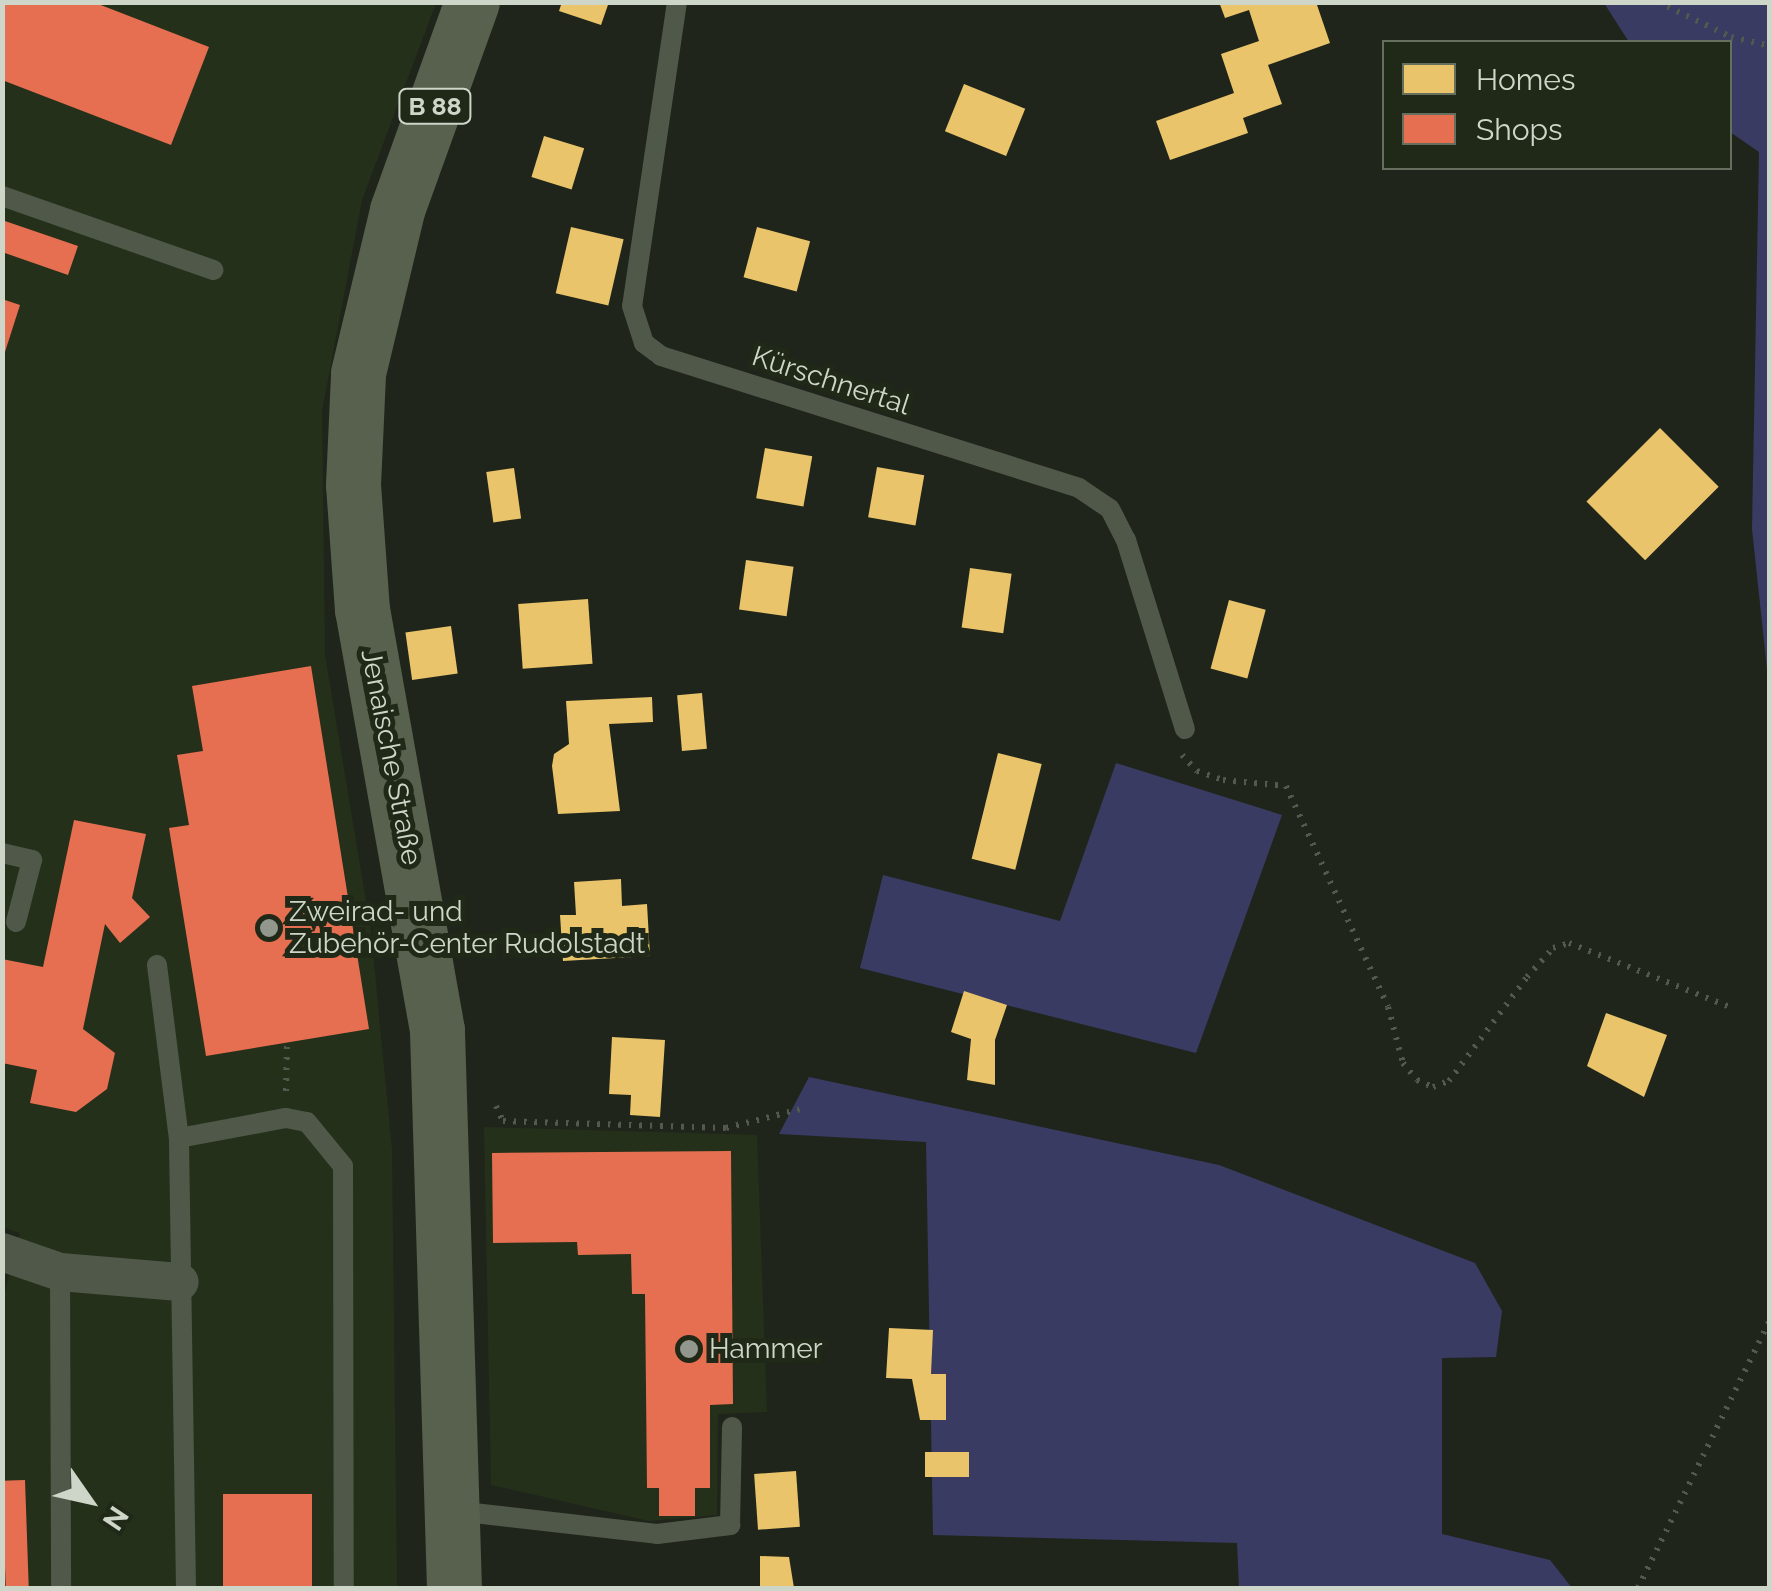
<!DOCTYPE html>
<meta charset="utf-8">
<style>
body{margin:0}
#map{position:relative;width:1772px;height:1591px;overflow:hidden;background:#20251b;font-family:Raleway,sans-serif}
div>[style]{position:absolute}
.built>*{inset:0;background:#25301a}
.green>*{inset:0;background:#393b63}
.homes>*{inset:0;background:#e9c46a;transform-origin:0 0}
.shops>*{inset:0;background:#e76f51;transform-origin:0 0}
.path>*{height:6px;margin-top:-3px;transform-origin:0;background:repeating-linear-gradient(90deg,#53594d 0 2.5px,transparent 0 10.5px)}
.lane>*{height:20px;margin:-10px;padding:0 10px;transform-origin:10px;border-radius:10px;background:#505849}
.street>*{height:38px;margin:-19px;padding:0 19px;transform-origin:19px;border-radius:19px;background:#505849}
.primary>*{height:55px;margin:-27.5px;padding:0 27.5px;transform-origin:27.5px;border-radius:27.5px;background:#57614d}
.dots>*{width:28px;height:28px;translate:-50% -50%;box-sizing:border-box;border:5px solid #202917;border-radius:50%}
span{translate:-50% -50%;white-space:nowrap;text-align:center;line-height:1.15;-webkit-text-stroke:10px #202917;paint-order:stroke}
.shield-label span{padding:2px 8px;background:#202917;border:2px solid;border-radius:8px;-webkit-text-stroke-width:0}
.shield-label{font-size:25px;color:#ced5c9;font-weight:700}
.street-label{font-size:28px;color:#ced5c9}
.poi-label{font-size:28px;color:#ced5c9}
.left{translate:0 -50%;text-align:left}
.frame{position:absolute;inset:0;border:5px solid #ced5c9;pointer-events:none}
.legend{position:absolute;left:1382px;top:40px;width:350px;height:130px;box-sizing:border-box;background:#202917;border:2px solid #666e5e;margin:0;padding:12px 18px;list-style:none;font-size:30px;color:#ced5c9}
.legend li{display:flex;align-items:center;gap:20px;height:50px}
.legend b{width:50px;border:2px solid #666e5e}
.north{position:absolute;left:40px;top:1451px;width:100px;height:100px;-webkit-text-stroke:8px #202917;paint-order:stroke;rotate:124deg;font-size:28px;font-weight:700;line-height:40px;text-align:center;color:#ced5c9}
.north::after{content:'';display:block;margin:auto;width:35px;height:45px;background:#ced5c9;clip-path:polygon(50% 0,100% 100%,50% 72%,0 100%)}
</style>
<div id="map">
<div class="built">
<i style="clip-path:polygon(3px 3px,436px 3px,362px 200px,322px 411px,325px 655px,371px 932px,392px 1150px,397px 1588px,3px 1588px,2px 1304px,20px 1233px,2px 1227px)"></i>
<i style="clip-path:polygon(484px 1127px,757px 1135px,767px 1412px,718px 1414px,717px 1515px,649px 1521px,491px 1485px)"></i>
</div>
<div class="green">
<i style="clip-path:polygon(1604px 3px,1769px 3px,1769px 688px,1752px 529px,1759px 152px,1730px 132px,1730px 42px,1629px 42px)"></i>
<i style="clip-path:polygon(1116px 763px,1282px 815px,1196px 1053px,860px 968px,883px 875px,1060px 921px)"></i>
<i style="clip-path:polygon(809px 1077px,1219px 1165px,1475px 1263px,1502px 1311px,1496px 1357px,1442px 1358px,1442px 1534px,1550px 1560px,1572px 1588px,1239px 1588px,1237px 1543px,933px 1535px,926px 1142px,779px 1134px)"></i>
</div>
<div class="homes">
<i style="clip-path:polygon(562px 2px,609px 2px,601px 25px,559px 11px)"></i>
<i style="clip-path:polygon(1219px 2px,1316px 2px,1330px 43px,1268px 65px,1282px 104px,1243px 118px,1248px 133px,1170px 160px,1156px 121px,1234px 93px,1221px 54px,1259px 41px,1249px 10px,1225px 18px)"></i>
<i style="left:964px;top:84px;width:66px;height:51px;rotate:22deg"></i>
<i style="left:544px;top:136px;width:42px;height:43px;rotate:17deg"></i>
<i style="left:571px;top:227px;width:54px;height:68px;rotate:13deg"></i>
<i style="left:757px;top:227px;width:55px;height:52px;rotate:15deg"></i>
<i style="left:1660px;top:428px;width:83px;height:104px;rotate:45deg"></i>
<i style="left:765px;top:448px;width:48px;height:51px;rotate:10deg"></i>
<i style="left:877px;top:467px;width:48px;height:51px;rotate:10deg"></i>
<i style="left:514px;top:468px;width:51px;height:28px;rotate:82deg"></i>
<i style="left:746px;top:560px;width:48px;height:50px;rotate:8deg"></i>
<i style="left:970px;top:568px;width:42px;height:60px;rotate:8deg"></i>
<i style="left:588px;top:599px;width:65px;height:70px;rotate:86deg"></i>
<i style="left:1229px;top:600px;width:38px;height:71px;rotate:15deg"></i>
<i style="left:451px;top:626px;width:48px;height:46px;rotate:82deg"></i>
<i style="left:702px;top:693px;width:56px;height:25px;rotate:85deg"></i>
<i style="clip-path:polygon(652px 697px,653px 722px,609px 724px,620px 811px,558px 814px,552px 766px,554px 754px,569px 744px,566px 701px)"></i>
<i style="left:998px;top:753px;width:45px;height:109px;rotate:14deg"></i>
<i style="clip-path:polygon(621px 879px,622px 906px,647px 904px,650px 956px,563px 961px,560px 915px,576px 915px,574px 882px)"></i>
<i style="clip-path:polygon(964px 991px,1007px 1005px,995px 1040px,995px 1085px,967px 1080px,971px 1039px,951px 1032px)"></i>
<i style="clip-path:polygon(1606px 1013px,1667px 1035px,1644px 1097px,1587px 1066px)"></i>
<i style="clip-path:polygon(612px 1037px,665px 1040px,660px 1117px,630px 1115px,631px 1095px,609px 1094px)"></i>
<i style="clip-path:polygon(889px 1328px,933px 1330px,931px 1374px,946px 1374px,946px 1420px,920px 1420px,912px 1379px,886px 1378px)"></i>
<i style="left:925px;top:1452px;width:44px;height:25px"></i>
<i style="left:796px;top:1471px;width:56px;height:42px;rotate:86deg"></i>
<i style="clip-path:polygon(760px 1556px,789px 1557px,794px 1588px,760px 1588px)"></i>
</div>
<div class="shops">
<i style="clip-path:polygon(2px 2px,93px 2px,209px 47px,171px 145px,2px 80px)"></i>
<i style="clip-path:polygon(2px 220px,78px 246px,68px 275px,2px 252px)"></i>
<i style="clip-path:polygon(2px 299px,20px 305px,4px 355px,2px 355px)"></i>
<i style="clip-path:polygon(311px 666px,369px 1029px,206px 1056px,169px 828px,189px 825px,177px 755px,203px 751px,192px 686px)"></i>
<i style="clip-path:polygon(74px 820px,146px 834px,132px 898px,150px 917px,120px 943px,105px 924px,83px 1029px,115px 1053px,107px 1089px,76px 1112px,30px 1103px,37px 1070px,2px 1063px,2px 959px,43px 967px)"></i>
<i style="clip-path:polygon(731px 1151px,733px 1404px,710px 1405px,710px 1488px,695px 1488px,695px 1516px,659px 1516px,659px 1488px,647px 1488px,645px 1294px,632px 1294px,631px 1254px,578px 1255px,577px 1242px,493px 1243px,492px 1153px)"></i>
<i style="left:25px;top:1480px;width:108px;height:23px;rotate:88deg"></i>
<i style="left:223px;top:1494px;width:89px;height:94px"></i>
</div>
<div class="path">
<i style="left:1658px;top:2px;width:81px;rotate:25.6deg"></i>
<i style="left:1731px;top:37px;width:40px;rotate:13deg"></i>
<i style="left:1182px;top:755px;width:22px;rotate:47deg"></i>
<i style="left:1197px;top:771px;width:28px;rotate:19deg"></i>
<i style="left:1223px;top:780px;width:63px;rotate:5.4deg"></i>
<i style="left:1286px;top:786px;width:243px;rotate:65.2deg"></i>
<i style="left:1388px;top:1007px;width:58px;rotate:75deg"></i>
<i style="left:1403px;top:1063px;width:22px;rotate:51deg"></i>
<i style="left:1417px;top:1080px;width:17px;rotate:24deg"></i>
<i style="left:1433px;top:1087px;width:17px;rotate:-21deg"></i>
<i style="left:1449px;top:1081px;width:130px;rotate:-53.1deg"></i>
<i style="left:1527px;top:977px;width:39px;rotate:-48deg"></i>
<i style="left:1553px;top:948px;width:17px;rotate:-17deg"></i>
<i style="left:1569px;top:943px;width:173px;rotate:21.7deg"></i>
<i style="left:286px;top:1091px;width:48px;rotate:-88.8deg"></i>
<i style="left:496px;top:1106px;width:17px;rotate:65deg"></i>
<i style="left:503px;top:1121px;width:223px;rotate:1.8deg"></i>
<i style="left:726px;top:1128px;width:81px;rotate:-14.2deg"></i>
<i style="left:1638px;top:1588px;width:299px;rotate:-63.8deg"></i>
</div>
<div class="lane">
<i style="left:677px;top:2px;width:307px;rotate:98.4deg"></i>
<i style="left:632px;top:306px;width:39px;rotate:72deg"></i>
<i style="left:644px;top:343px;width:21px;rotate:37deg"></i>
<i style="left:661px;top:356px;width:438px;rotate:17.5deg"></i>
<i style="left:1079px;top:488px;width:37px;rotate:34deg"></i>
<i style="left:1110px;top:509px;width:35px;rotate:63deg"></i>
<i style="left:1126px;top:540px;width:198px;rotate:72.7deg"></i>
<i style="left:2px;top:196px;width:224px;rotate:19.3deg"></i>
<i style="left:2px;top:853px;width:31px;rotate:13deg"></i>
<i style="left:32px;top:860px;width:64px;rotate:104.5deg"></i>
<i style="left:157px;top:965px;width:174px;rotate:82.8deg"></i>
<i style="left:60px;top:1272px;width:316px;rotate:89.8deg"></i>
<i style="left:456px;top:1511px;width:202px;rotate:6.5deg"></i>
<i style="left:657px;top:1534px;width:74px;rotate:-7deg"></i>
<i style="left:730px;top:1525px;width:98px;rotate:-88.8deg"></i>
<i style="left:186px;top:1588px;width:450px;rotate:-90.9deg"></i>
<i style="left:179px;top:1138px;width:109px;rotate:-10.6deg"></i>
<i style="left:286px;top:1118px;width:21px;rotate:11deg"></i>
<i style="left:307px;top:1122px;width:57px;rotate:50.7deg"></i>
<i style="left:343px;top:1166px;width:422px;rotate:89.9deg"></i>
</div>
<div class="street">
<i style="left:2px;top:1252px;width:61px;rotate:19deg"></i>
<i style="left:60px;top:1272px;width:120px;rotate:4.8deg"></i>
</div>
<div class="primary">
<i style="left:454px;top:1588px;width:558px;rotate:-91.75deg"></i>
<i style="left:437px;top:1030px;width:427px;rotate:-100.1deg"></i>
<i style="left:362px;top:610px;width:125px;rotate:-94.1deg"></i>
<i style="left:353px;top:485px;width:112px;rotate:-87.4deg"></i>
<i style="left:358px;top:373px;width:168px;rotate:-76.5deg"></i>
<i style="left:397px;top:210px;width:221px;rotate:-70.2deg"></i>
</div>
<div class="dots">
<i style="left:269px;top:928px;background:#91978c"></i>
<i style="left:689px;top:1349px;background:#91978c"></i>
</div>
<div class="shield-label">
<span style="left:435px;top:106px">B 88</span>
</div>
<div class="street-label">
<span style="left:831px;top:381px;rotate:18deg">Kürschnertal</span>
<span style="left:391px;top:757px;rotate:79deg">Jenaische Straße</span>
</div>
<div class="poi-label">
<span class="left" style="left:289px;top:928px">Zweirad- und<br>Zubehör-Center Rudolstadt</span>
<span class="left" style="left:709px;top:1349px">Hammer</span>
</div>
<div class="frame"></div>
<ul class="legend">
<li><b style="height:28px;background:#e9c46a"></b>Homes</li>
<li><b style="height:28px;background:#e76f51"></b>Shops</li>
</ul>
<div class="north">N</div>
</div>
